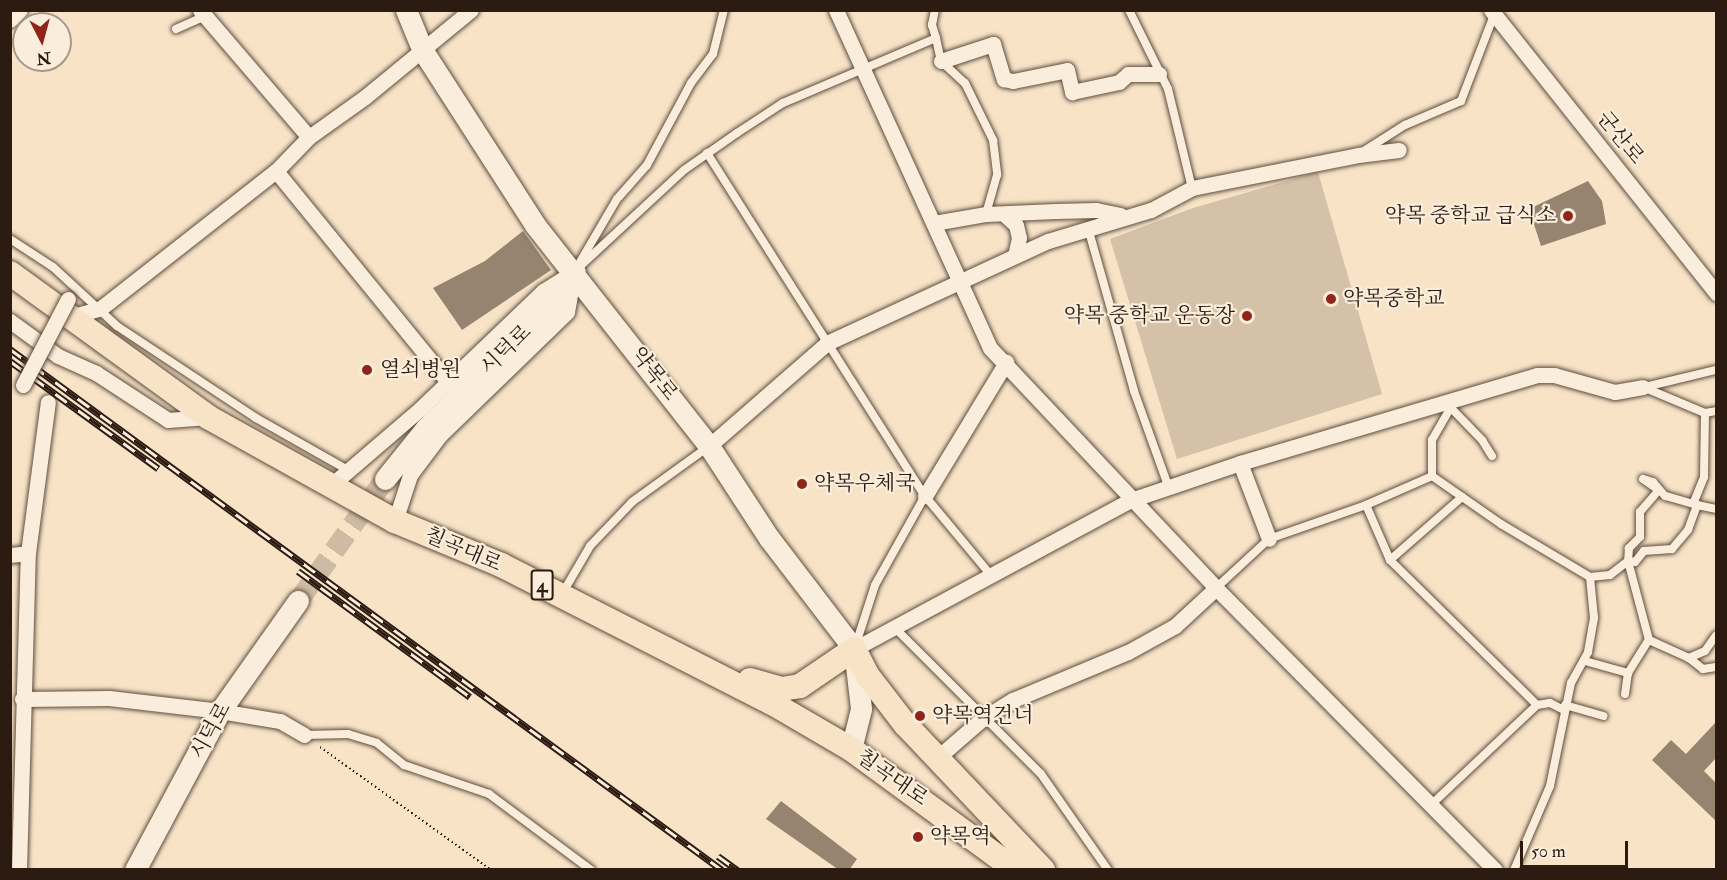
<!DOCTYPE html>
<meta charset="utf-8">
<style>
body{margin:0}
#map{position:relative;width:1727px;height:880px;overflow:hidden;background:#f8e3c7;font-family:"IM FELL Double Pica","Noto Serif KR",serif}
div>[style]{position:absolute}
.green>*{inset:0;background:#d5c1a8}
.building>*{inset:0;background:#968370}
.secondary-tunnel>*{height:21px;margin-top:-10.5px;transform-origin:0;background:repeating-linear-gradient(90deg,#cfbba3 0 21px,transparent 0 31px)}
.path>*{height:2px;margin-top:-1px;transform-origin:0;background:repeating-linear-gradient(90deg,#2b1b11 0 1.5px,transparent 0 4.5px)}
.roads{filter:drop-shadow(0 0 2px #5e4d3e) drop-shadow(0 0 2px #5e4d3e)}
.lane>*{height:8px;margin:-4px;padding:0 4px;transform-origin:4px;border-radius:4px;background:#faeddb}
.street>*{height:15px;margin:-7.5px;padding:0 7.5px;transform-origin:7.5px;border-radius:7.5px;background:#faeddb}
.secondary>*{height:21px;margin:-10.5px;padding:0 10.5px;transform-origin:10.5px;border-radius:10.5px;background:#faeddb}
.primary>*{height:24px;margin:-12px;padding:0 12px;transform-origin:12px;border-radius:12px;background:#f8e3c7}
.rail>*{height:7px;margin-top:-3.5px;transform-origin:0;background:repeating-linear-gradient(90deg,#faeddb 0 14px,#2b1b11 0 28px);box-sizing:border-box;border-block:2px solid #2b1b11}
.bridges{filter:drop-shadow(0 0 2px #5e4d3e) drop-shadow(0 0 2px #5e4d3e)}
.street-bridge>*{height:15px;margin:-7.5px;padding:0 7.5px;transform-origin:7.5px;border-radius:7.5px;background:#faeddb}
.dots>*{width:16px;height:16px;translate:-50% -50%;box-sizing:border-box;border:3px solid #faeddb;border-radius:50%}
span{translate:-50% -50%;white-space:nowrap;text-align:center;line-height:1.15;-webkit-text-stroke:4.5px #faeddb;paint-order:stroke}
.shield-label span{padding:2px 4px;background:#faeddb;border:2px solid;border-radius:4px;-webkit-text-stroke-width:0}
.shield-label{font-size:20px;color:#2b1b11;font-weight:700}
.street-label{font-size:21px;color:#2b1b11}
.poi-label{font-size:21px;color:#2b1b11}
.right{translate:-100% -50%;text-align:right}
.left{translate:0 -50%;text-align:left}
.frame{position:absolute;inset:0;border:12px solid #2b1b11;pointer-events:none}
.north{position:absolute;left:12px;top:12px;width:60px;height:60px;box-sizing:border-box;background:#faeddb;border:2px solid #a7998a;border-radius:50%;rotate:174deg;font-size:16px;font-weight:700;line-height:24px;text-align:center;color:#2b1b11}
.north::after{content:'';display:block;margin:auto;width:21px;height:27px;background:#8f2418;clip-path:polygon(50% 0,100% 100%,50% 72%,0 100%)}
.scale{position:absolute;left:1520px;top:841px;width:108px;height:27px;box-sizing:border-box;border:3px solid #2b1b11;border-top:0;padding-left:8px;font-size:18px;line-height:21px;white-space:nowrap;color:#2b1b11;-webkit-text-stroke:4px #faeddb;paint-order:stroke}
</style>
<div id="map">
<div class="green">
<i style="clip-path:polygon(1318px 172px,1382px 394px,1177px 459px,1110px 239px,1193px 208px)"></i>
</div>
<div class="building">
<i style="clip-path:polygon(1588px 181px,1602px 201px,1606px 224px,1541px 246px,1529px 209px)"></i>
<i style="clip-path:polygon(523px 231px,551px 270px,462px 330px,433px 288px,485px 261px)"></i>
<i style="clip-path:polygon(1716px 722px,1716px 758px,1704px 771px,1716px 783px,1716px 821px,1652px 760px,1671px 740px,1686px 754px)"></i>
<i style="clip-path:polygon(781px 801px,857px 859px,849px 870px,839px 870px,766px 819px)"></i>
</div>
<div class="secondary-tunnel">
<i style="left:298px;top:601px;width:150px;rotate:-54.5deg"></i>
</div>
<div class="path">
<i style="left:320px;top:747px;width:211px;rotate:35.7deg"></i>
</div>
<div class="roads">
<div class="lane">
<i style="left:1129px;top:10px;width:88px;rotate:63.7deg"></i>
<i style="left:1168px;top:89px;width:102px;rotate:76.4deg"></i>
<i style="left:176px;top:29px;width:32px;rotate:-24deg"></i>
<i style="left:936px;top:38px;width:24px;rotate:78deg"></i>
<i style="left:941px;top:61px;width:33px;rotate:43deg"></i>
<i style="left:965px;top:83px;width:64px;rotate:63.8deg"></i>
<i style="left:993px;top:140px;width:35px;rotate:83deg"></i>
<i style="left:997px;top:175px;width:41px;rotate:105.8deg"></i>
<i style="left:1364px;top:151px;width:49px;rotate:-32.4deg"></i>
<i style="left:1405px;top:125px;width:61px;rotate:-23.2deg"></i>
<i style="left:1461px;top:101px;width:92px;rotate:-69deg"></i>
<i style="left:707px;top:153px;width:406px;rotate:57.6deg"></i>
<i style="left:925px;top:496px;width:102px;rotate:50.2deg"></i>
<i style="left:1088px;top:228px;width:169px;rotate:74.2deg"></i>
<i style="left:1134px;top:391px;width:103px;rotate:70.2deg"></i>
<i style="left:10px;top:239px;width:51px;rotate:33.1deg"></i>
<i style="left:53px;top:267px;width:87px;rotate:42.7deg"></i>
<i style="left:117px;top:326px;width:167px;rotate:33.5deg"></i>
<i style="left:256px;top:418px;width:106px;rotate:29.5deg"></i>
<i style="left:580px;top:262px;width:73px;rotate:-59.6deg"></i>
<i style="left:617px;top:199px;width:45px;rotate:-48.6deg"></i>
<i style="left:647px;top:165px;width:93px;rotate:-61.8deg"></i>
<i style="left:691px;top:83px;width:36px;rotate:-53deg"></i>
<i style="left:713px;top:54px;width:45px;rotate:-76deg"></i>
<i style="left:576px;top:270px;width:147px;rotate:-42.8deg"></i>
<i style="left:684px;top:170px;width:65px;rotate:-34.9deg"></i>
<i style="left:737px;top:133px;width:55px;rotate:-33.1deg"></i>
<i style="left:783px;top:103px;width:166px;rotate:-23deg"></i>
<i style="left:936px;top:38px;width:14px;rotate:-107deg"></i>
<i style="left:932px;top:25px;width:15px;rotate:-79deg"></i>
<i style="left:1643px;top:387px;width:67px;rotate:22.8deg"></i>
<i style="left:1705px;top:413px;width:64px;rotate:90.9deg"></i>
<i style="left:1704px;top:477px;width:29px;rotate:112deg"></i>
<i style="left:1645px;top:387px;width:73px;rotate:-13.5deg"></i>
<i style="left:1451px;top:408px;width:45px;rotate:45.9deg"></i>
<i style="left:1482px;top:440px;width:19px;rotate:58deg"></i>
<i style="left:1705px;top:413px;width:11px;rotate:-10deg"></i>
<i style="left:1432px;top:476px;width:36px;rotate:-90deg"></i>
<i style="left:1432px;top:440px;width:46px;rotate:-60.1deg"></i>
<i style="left:1366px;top:505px;width:60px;rotate:66.4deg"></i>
<i style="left:1390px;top:560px;width:206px;rotate:44.6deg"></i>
<i style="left:1537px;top:705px;width:146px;rotate:136.7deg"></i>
<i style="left:1697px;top:505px;width:33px;rotate:-164deg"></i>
<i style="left:1665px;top:496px;width:18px;rotate:-131deg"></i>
<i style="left:1653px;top:482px;width:10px;rotate:-163deg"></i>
<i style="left:1643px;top:479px;width:19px;rotate:35deg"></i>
<i style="left:1659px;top:490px;width:29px;rotate:131deg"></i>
<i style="left:1640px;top:512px;width:25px;rotate:90deg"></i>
<i style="left:1640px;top:537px;width:16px;rotate:135deg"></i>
<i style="left:1629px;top:548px;width:13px;rotate:94deg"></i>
<i style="left:1628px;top:561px;width:7px;rotate:8deg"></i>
<i style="left:1635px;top:562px;width:14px;rotate:-51deg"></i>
<i style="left:1644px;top:551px;width:28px;rotate:-4deg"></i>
<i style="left:1672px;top:549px;width:25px;rotate:-50deg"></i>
<i style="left:1688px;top:530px;width:27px;rotate:-70deg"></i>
<i style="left:1697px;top:505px;width:19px;rotate:12deg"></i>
<i style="left:1390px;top:560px;width:96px;rotate:-41.2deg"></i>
<i style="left:1216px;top:588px;width:72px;rotate:-42.8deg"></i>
<i style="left:1269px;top:539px;width:103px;rotate:-19.3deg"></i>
<i style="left:1366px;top:505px;width:72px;rotate:-23.7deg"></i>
<i style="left:1432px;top:476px;width:84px;rotate:34.8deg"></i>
<i style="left:1501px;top:524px;width:104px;rotate:30.8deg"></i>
<i style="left:562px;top:594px;width:56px;rotate:-59.7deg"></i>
<i style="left:590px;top:546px;width:61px;rotate:-46.3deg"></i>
<i style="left:632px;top:502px;width:94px;rotate:-35.9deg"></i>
<i style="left:894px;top:627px;width:208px;rotate:45deg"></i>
<i style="left:1041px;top:774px;width:117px;rotate:55.1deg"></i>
<i style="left:855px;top:647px;width:65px;rotate:-72.1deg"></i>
<i style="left:875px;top:585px;width:102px;rotate:-60.7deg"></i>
<i style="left:1689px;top:658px;width:17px;rotate:-24deg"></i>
<i style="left:1705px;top:651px;width:19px;rotate:-55deg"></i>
<i style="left:1585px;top:661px;width:45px;rotate:15.6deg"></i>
<i style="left:1628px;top:673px;width:39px;rotate:-58deg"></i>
<i style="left:1625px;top:694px;width:21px;rotate:-82deg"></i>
<i style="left:1537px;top:705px;width:13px;rotate:-9deg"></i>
<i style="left:1550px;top:703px;width:16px;rotate:27deg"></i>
<i style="left:1565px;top:705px;width:40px;rotate:16deg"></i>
<i style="left:304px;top:735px;width:44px;rotate:-1.3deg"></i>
<i style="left:348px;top:734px;width:30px;rotate:17deg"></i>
<i style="left:377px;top:743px;width:35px;rotate:39deg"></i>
<i style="left:404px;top:765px;width:90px;rotate:18.8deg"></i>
<i style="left:489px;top:794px;width:127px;rotate:36.7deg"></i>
<i style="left:1514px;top:870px;width:91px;rotate:-66.8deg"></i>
<i style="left:1550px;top:786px;width:105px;rotate:-78.5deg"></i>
<i style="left:1571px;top:683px;width:35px;rotate:-61deg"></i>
<i style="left:1588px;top:652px;width:35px;rotate:-80deg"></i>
<i style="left:1594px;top:618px;width:41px;rotate:-95.6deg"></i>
<i style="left:1590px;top:577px;width:20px;rotate:-6deg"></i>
<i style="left:1610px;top:575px;width:23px;rotate:-38deg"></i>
<i style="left:1628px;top:561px;width:82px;rotate:75.1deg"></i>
<i style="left:1649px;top:640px;width:44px;rotate:24.2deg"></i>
<i style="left:1689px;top:658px;width:18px;rotate:38deg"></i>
<i style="left:1703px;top:669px;width:13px;rotate:-9deg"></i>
</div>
<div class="street">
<i style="left:200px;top:10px;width:167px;rotate:49.4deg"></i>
<i style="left:836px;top:10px;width:371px;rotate:65.5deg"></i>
<i style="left:990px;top:348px;width:330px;rotate:46.7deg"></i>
<i style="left:1216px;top:588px;width:397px;rotate:45.3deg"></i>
<i style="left:1491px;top:10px;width:362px;rotate:51.5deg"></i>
<i style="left:10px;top:20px;width:14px;rotate:-45deg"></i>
<i style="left:941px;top:61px;width:55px;rotate:-18.1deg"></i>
<i style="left:993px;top:44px;width:37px;rotate:73deg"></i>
<i style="left:1004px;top:79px;width:9px;rotate:13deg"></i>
<i style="left:1013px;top:81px;width:55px;rotate:-11.5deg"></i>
<i style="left:1067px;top:70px;width:23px;rotate:77deg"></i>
<i style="left:1072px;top:92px;width:48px;rotate:-12deg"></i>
<i style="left:1119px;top:82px;width:12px;rotate:-42deg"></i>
<i style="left:1128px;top:74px;width:31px"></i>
<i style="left:276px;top:171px;width:272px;rotate:50.8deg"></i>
<i style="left:1006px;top:216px;width:13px;rotate:42deg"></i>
<i style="left:1016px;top:225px;width:13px;rotate:77deg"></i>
<i style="left:1019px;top:238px;width:17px;rotate:103deg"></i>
<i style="left:934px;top:223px;width:53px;rotate:-9.8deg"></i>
<i style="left:986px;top:214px;width:70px;rotate:-2.5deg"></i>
<i style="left:1056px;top:211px;width:40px;rotate:-1.4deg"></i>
<i style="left:1096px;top:210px;width:25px;rotate:12deg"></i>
<i style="left:70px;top:317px;width:32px;rotate:-16deg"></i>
<i style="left:101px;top:308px;width:222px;rotate:-38.1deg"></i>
<i style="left:276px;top:171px;width:47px;rotate:-45.9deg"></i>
<i style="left:309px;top:137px;width:69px;rotate:-35.5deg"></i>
<i style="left:365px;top:97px;width:137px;rotate:-39.4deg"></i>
<i style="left:10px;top:321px;width:59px;rotate:36.1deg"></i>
<i style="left:58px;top:356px;width:42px;rotate:24.1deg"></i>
<i style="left:96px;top:373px;width:86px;rotate:33.1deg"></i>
<i style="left:168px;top:420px;width:40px;rotate:-4.3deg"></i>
<i style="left:709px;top:446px;width:157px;rotate:-41.1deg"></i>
<i style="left:827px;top:343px;width:243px;rotate:-24.8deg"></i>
<i style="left:1048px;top:241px;width:108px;rotate:-16.8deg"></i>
<i style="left:1151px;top:210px;width:47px;rotate:-28.2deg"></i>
<i style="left:1192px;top:188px;width:169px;rotate:-11.2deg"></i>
<i style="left:1358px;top:155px;width:41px;rotate:-7deg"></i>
<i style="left:1240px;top:463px;width:81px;rotate:69.1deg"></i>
<i style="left:329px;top:487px;width:120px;rotate:-40.6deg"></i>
<i style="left:420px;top:409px;width:170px;rotate:-43.8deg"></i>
<i style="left:543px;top:291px;width:32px;rotate:-32deg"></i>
<i style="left:925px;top:496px;width:157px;rotate:-58.8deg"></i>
<i style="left:395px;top:521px;width:48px;rotate:-71.9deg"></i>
<i style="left:410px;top:475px;width:50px;rotate:-53.1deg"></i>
<i style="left:440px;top:435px;width:177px;rotate:-44.1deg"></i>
<i style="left:567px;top:312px;width:34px;rotate:-80deg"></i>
<i style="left:10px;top:555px;width:18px;rotate:-6deg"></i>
<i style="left:854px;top:649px;width:315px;rotate:-28.3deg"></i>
<i style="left:1131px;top:500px;width:115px;rotate:-18.7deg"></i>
<i style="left:1240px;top:463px;width:310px;rotate:-16.5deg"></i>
<i style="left:1537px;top:375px;width:17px"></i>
<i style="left:1554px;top:375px;width:63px;rotate:15.6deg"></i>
<i style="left:1615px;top:392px;width:28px;rotate:-10deg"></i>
<i style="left:22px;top:699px;width:87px;rotate:-0.7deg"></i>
<i style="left:109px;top:698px;width:112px;rotate:6.7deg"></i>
<i style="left:220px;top:711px;width:61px;rotate:9.5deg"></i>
<i style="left:280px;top:721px;width:28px;rotate:30deg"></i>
<i style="left:936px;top:759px;width:61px;rotate:-41deg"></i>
<i style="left:982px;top:719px;width:36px;rotate:-32deg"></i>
<i style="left:1013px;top:700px;width:125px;rotate:-22.7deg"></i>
<i style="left:1128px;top:652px;width:54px;rotate:-29deg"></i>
<i style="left:1175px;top:626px;width:56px;rotate:-42.8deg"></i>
<i style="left:19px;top:870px;width:317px;rotate:-88.4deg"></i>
<i style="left:28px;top:553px;width:152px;rotate:-82.5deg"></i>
</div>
<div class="secondary">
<i style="left:406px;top:10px;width:44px;rotate:67.5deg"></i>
<i style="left:423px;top:51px;width:207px;rotate:57.2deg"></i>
<i style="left:535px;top:225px;width:281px;rotate:51.8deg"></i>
<i style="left:709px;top:446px;width:110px;rotate:56.9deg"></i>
<i style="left:769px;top:538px;width:140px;rotate:52.6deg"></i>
<i style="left:854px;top:649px;width:60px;rotate:83.3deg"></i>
<i style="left:861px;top:709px;width:41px;rotate:104deg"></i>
<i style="left:385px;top:479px;width:65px;rotate:-51.2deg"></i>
<i style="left:426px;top:428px;width:177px;rotate:-44.1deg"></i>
<i style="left:553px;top:305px;width:40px;rotate:-57.1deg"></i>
<i style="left:135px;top:870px;width:180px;rotate:-61.9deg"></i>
<i style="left:220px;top:711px;width:135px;rotate:-54.7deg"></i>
</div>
<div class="primary">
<i style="left:10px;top:273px;width:245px;rotate:36deg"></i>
<i style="left:208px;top:417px;width:214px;rotate:29.1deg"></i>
<i style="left:395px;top:521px;width:115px;rotate:22.5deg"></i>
<i style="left:501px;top:565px;width:304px;rotate:27deg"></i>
<i style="left:772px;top:703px;width:91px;rotate:30.2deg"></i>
<i style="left:851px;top:749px;width:205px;rotate:36.3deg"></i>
<i style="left:750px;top:680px;width:33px;rotate:16deg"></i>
<i style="left:782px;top:689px;width:18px;rotate:-9deg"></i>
<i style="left:800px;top:686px;width:65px;rotate:-34.4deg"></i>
<i style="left:854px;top:649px;width:30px;rotate:63deg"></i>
<i style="left:868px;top:676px;width:61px;rotate:52.4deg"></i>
<i style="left:905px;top:724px;width:201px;rotate:46.6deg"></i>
</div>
</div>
<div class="rail">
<i style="left:10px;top:349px;width:882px;rotate:36.19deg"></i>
<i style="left:10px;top:361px;width:183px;rotate:35.9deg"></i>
<i style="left:298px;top:571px;width:213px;rotate:36.2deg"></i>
<i style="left:718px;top:856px;width:24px;rotate:36deg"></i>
</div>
<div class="bridges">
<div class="street-bridge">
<i style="left:23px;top:385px;width:97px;rotate:-62.4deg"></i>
</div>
</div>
<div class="dots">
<i style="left:1568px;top:216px;background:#8f2418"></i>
<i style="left:1331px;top:299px;background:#8f2418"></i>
<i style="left:1247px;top:316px;background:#8f2418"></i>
<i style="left:367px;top:370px;background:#8f2418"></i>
<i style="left:802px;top:484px;background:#8f2418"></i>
<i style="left:920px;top:716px;background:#8f2418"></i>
<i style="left:918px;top:837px;background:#8f2418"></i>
</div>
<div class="shield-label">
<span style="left:542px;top:585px">4</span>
</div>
<div class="street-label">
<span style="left:1620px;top:138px;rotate:51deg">군산로</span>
<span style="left:506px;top:350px;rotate:-44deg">시덕로</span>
<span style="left:654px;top:374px;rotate:52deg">약목로</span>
<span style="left:463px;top:550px;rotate:23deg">칠곡대로</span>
<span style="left:211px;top:731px;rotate:-61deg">시덕로</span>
<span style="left:892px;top:778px;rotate:35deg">칠곡대로</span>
</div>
<div class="poi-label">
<span class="right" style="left:1556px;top:216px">약목 중학교 급식소</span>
<span class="left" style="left:1343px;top:299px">약목중학교</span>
<span class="right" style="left:1235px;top:316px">약목 중학교 운동장</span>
<span class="left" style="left:380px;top:370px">열쇠병원</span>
<span class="left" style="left:814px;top:484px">약목우체국</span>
<span class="left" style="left:932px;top:716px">약목역건너</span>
<span class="left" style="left:930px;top:837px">약목역</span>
</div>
<div class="frame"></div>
<div class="north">N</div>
<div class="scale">50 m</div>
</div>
